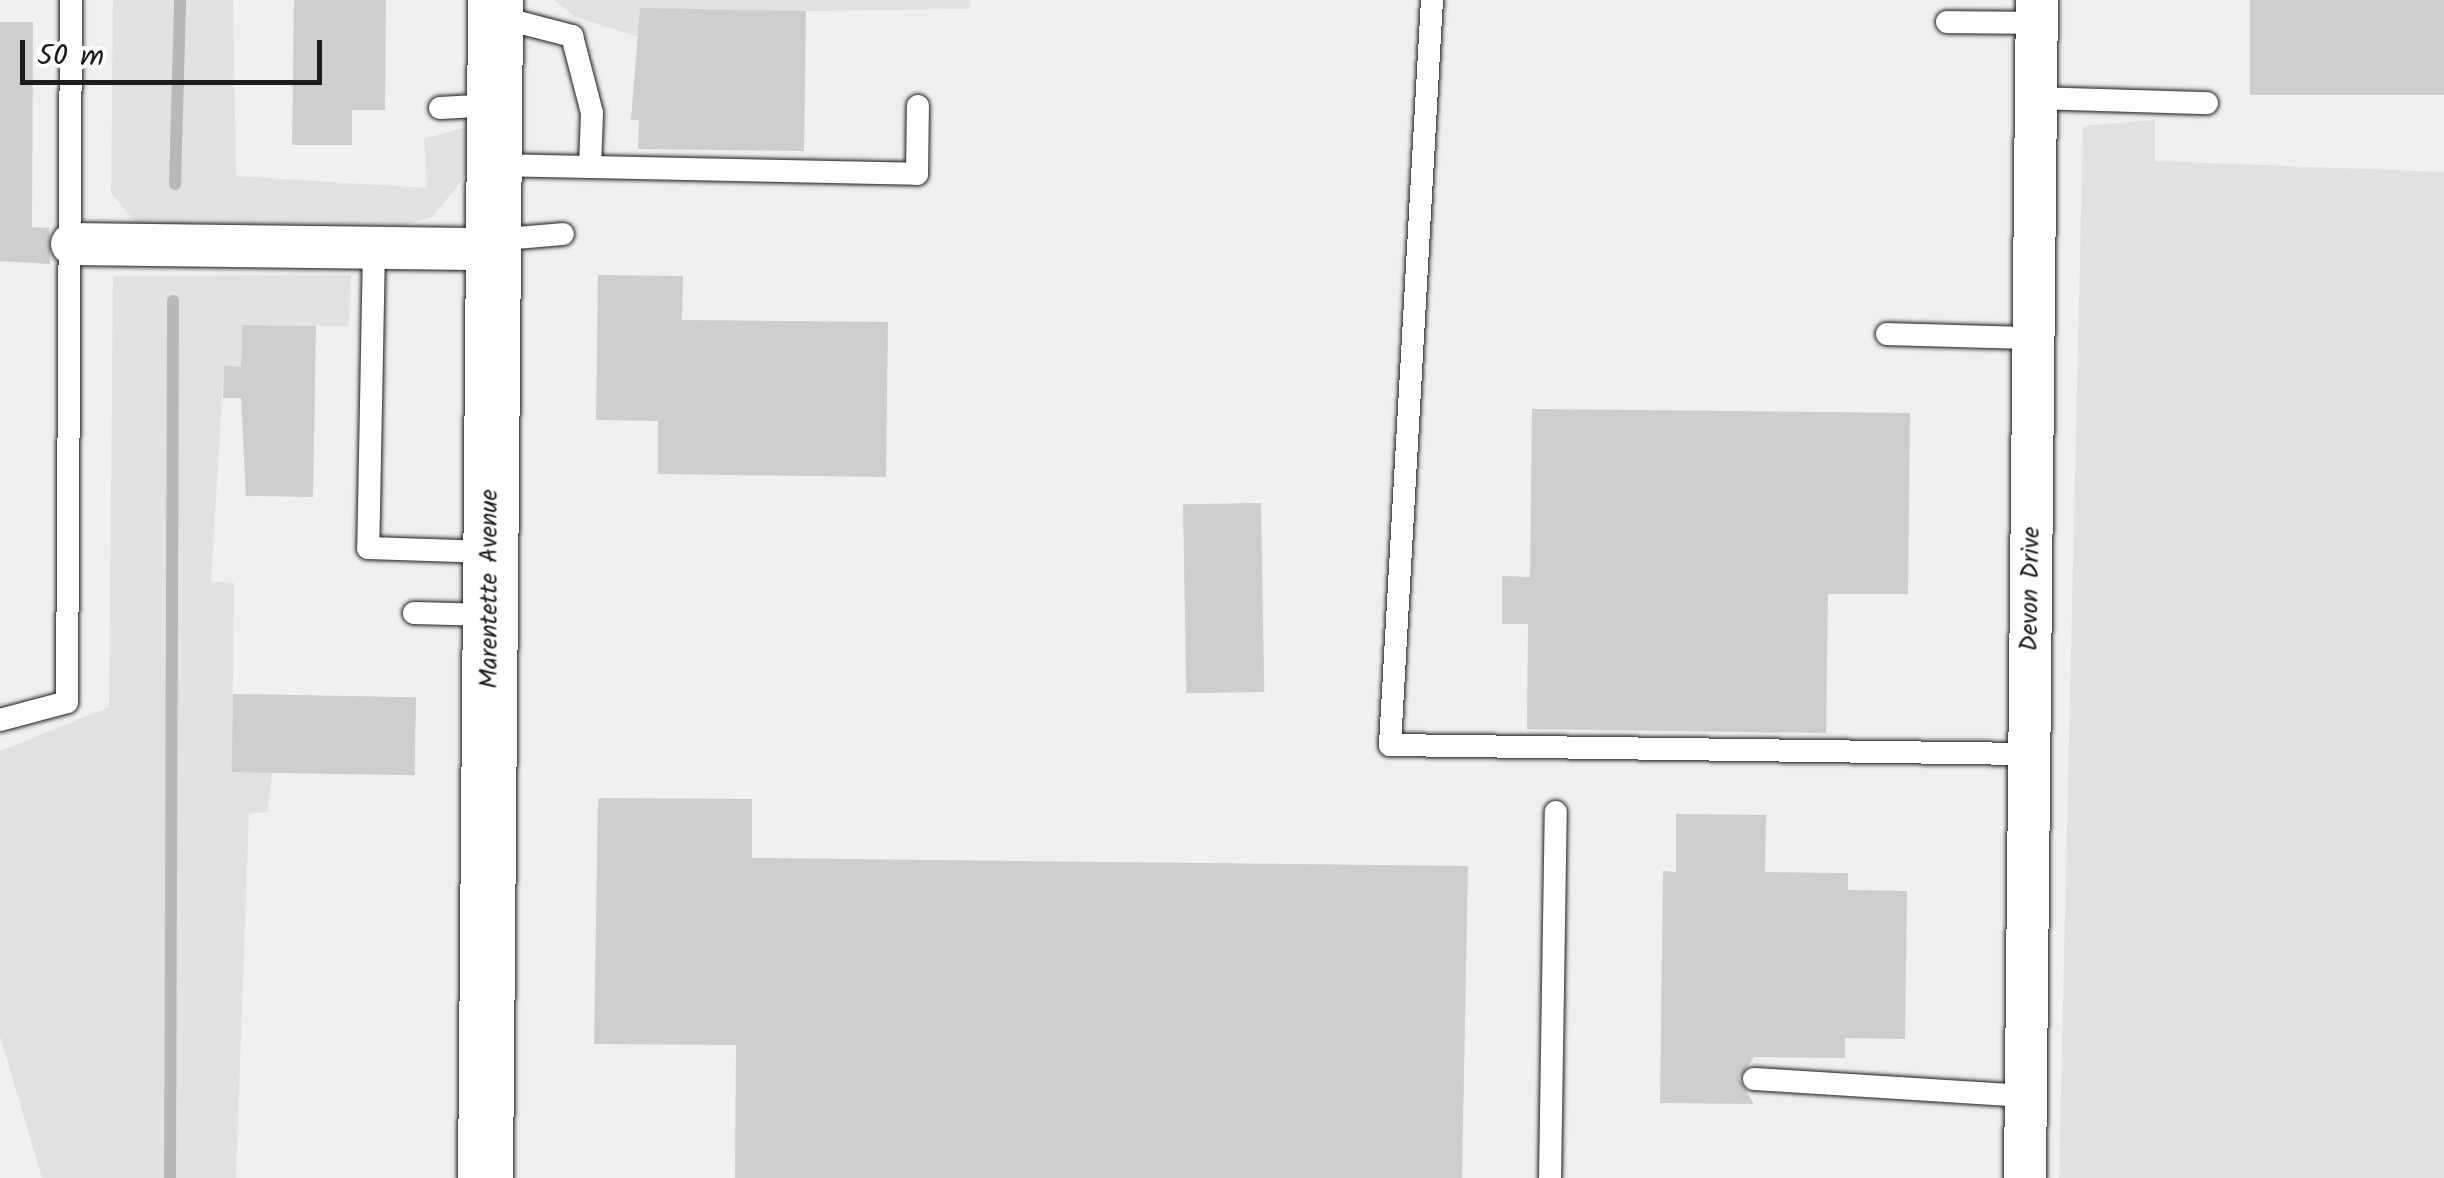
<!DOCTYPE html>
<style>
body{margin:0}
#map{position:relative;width:2444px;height:1178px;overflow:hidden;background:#fff;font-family:Kalam,sans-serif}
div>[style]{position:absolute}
.built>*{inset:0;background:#f0f0f0;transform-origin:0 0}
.green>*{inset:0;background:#e2e2e2}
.stream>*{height:12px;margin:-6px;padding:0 6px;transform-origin:6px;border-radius:6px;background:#b8b8b8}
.building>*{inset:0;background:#cecece;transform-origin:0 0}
.roads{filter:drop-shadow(0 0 2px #1c1c1c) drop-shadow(0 0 2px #1c1c1c)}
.lane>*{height:22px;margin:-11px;padding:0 11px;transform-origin:11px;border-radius:11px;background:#fff}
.street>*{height:42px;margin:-21px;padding:0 21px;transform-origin:21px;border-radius:21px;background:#fff}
.secondary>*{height:55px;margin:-27.5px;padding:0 27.5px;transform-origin:27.5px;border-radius:27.5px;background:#fff}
span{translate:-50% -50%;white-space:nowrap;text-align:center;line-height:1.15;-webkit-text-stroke:8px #fff;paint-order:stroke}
.street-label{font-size:25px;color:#1c1c1c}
.scale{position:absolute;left:20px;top:40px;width:302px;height:45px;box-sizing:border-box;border:5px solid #1c1c1c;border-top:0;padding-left:12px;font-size:30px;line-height:35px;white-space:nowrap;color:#1c1c1c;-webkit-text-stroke:8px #fff;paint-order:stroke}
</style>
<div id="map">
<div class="built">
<i style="left:0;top:0;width:472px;height:1178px"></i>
<i style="left:514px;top:0;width:1930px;height:1178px"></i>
</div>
<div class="green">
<i style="clip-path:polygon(113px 0,233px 0,236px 176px,427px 188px,424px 139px,470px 126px,470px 171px,432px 217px,404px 225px,136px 223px,111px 193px)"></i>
<i style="clip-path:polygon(554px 0,971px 0,970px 9px,806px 11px,639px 37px,575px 17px)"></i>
<i style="clip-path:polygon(2155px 120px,2155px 161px,2444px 172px,2444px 1178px,2059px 1178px,2083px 126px)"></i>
<i style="clip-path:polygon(351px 275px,349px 326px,242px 325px,241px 367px,224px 367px,211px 581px,234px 583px,232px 771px,272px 772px,268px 812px,249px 814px,236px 1178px,42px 1178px,0 1036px,0 751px,109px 707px,113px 276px)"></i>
</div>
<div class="stream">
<i style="left:175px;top:184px;width:184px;rotate:-88.4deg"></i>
<i style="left:170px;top:1178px;width:877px;rotate:-89.8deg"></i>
</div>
<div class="building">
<i style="clip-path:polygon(294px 0,386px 0,385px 110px,352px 110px,352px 145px,292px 145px)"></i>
<i style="left:2250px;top:0;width:194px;height:95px"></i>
<i style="clip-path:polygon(640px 8px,806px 11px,804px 151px,638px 149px,639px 120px,631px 120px)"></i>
<i style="clip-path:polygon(0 22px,33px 22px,32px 227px,49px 228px,50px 264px,0 261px)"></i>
<i style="clip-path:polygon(598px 275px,683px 276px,682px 320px,888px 322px,886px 477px,658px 474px,658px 421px,596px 420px)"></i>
<i style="clip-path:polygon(242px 325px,316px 326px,313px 497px,246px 496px,241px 398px,223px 398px,224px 366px,241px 367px)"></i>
<i style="clip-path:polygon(1532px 409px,1910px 413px,1908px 594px,1828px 594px,1826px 733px,1527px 729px,1528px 624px,1502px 624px,1502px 576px,1530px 577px)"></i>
<i style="left:1261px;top:503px;width:189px;height:78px;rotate:89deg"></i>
<i style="left:233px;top:694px;width:183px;height:78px;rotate:1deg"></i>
<i style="clip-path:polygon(598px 798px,752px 799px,752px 858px,1468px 866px,1462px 1178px,735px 1178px,736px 1045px,594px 1044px)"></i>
<i style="clip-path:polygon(1676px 814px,1766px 815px,1765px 872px,1848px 873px,1848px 890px,1907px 891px,1905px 1039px,1845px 1038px,1845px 1058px,1754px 1057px,1739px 1079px,1754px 1104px,1660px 1103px,1663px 871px,1676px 872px)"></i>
</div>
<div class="roads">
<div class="lane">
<i style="left:1432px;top:0;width:746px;rotate:93.23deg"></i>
<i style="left:1390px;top:745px;width:639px;rotate:0.81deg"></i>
<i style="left:495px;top:16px;width:80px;rotate:14.6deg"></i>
<i style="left:572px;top:36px;width:80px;rotate:75.4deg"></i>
<i style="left:592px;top:113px;width:54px;rotate:92.1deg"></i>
<i style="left:1947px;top:22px;width:90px;rotate:0.6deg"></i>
<i style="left:2036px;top:98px;width:171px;rotate:1.7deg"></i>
<i style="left:440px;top:108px;width:54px;rotate:-3.2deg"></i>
<i style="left:493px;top:165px;width:424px;rotate:1.2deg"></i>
<i style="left:917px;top:174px;width:68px;rotate:-89.2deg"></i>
<i style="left:492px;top:240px;width:71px;rotate:-4.8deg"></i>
<i style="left:374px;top:248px;width:300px;rotate:91.1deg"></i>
<i style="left:368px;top:548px;width:121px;rotate:1.9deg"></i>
<i style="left:1887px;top:334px;width:147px;rotate:1.6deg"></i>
<i style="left:414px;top:613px;width:75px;rotate:1.5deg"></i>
<i style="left:0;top:720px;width:69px;rotate:-15deg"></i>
<i style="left:67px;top:702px;width:702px;rotate:-89.67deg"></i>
<i style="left:1754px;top:1079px;width:273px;rotate:3.6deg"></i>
<i style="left:1550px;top:1178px;width:366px;rotate:-89.1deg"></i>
</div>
<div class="street">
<i style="left:72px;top:244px;width:420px;rotate:0.7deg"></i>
<i style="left:2025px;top:1178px;width:1178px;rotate:-89.42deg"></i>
</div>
<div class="secondary">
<i style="left:485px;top:1178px;width:1178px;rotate:-89.51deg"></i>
</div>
</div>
<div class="street-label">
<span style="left:490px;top:589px;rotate:-90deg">Marentette Avenue</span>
<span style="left:2031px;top:589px;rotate:-89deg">Devon Drive</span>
</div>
<div class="scale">50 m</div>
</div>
